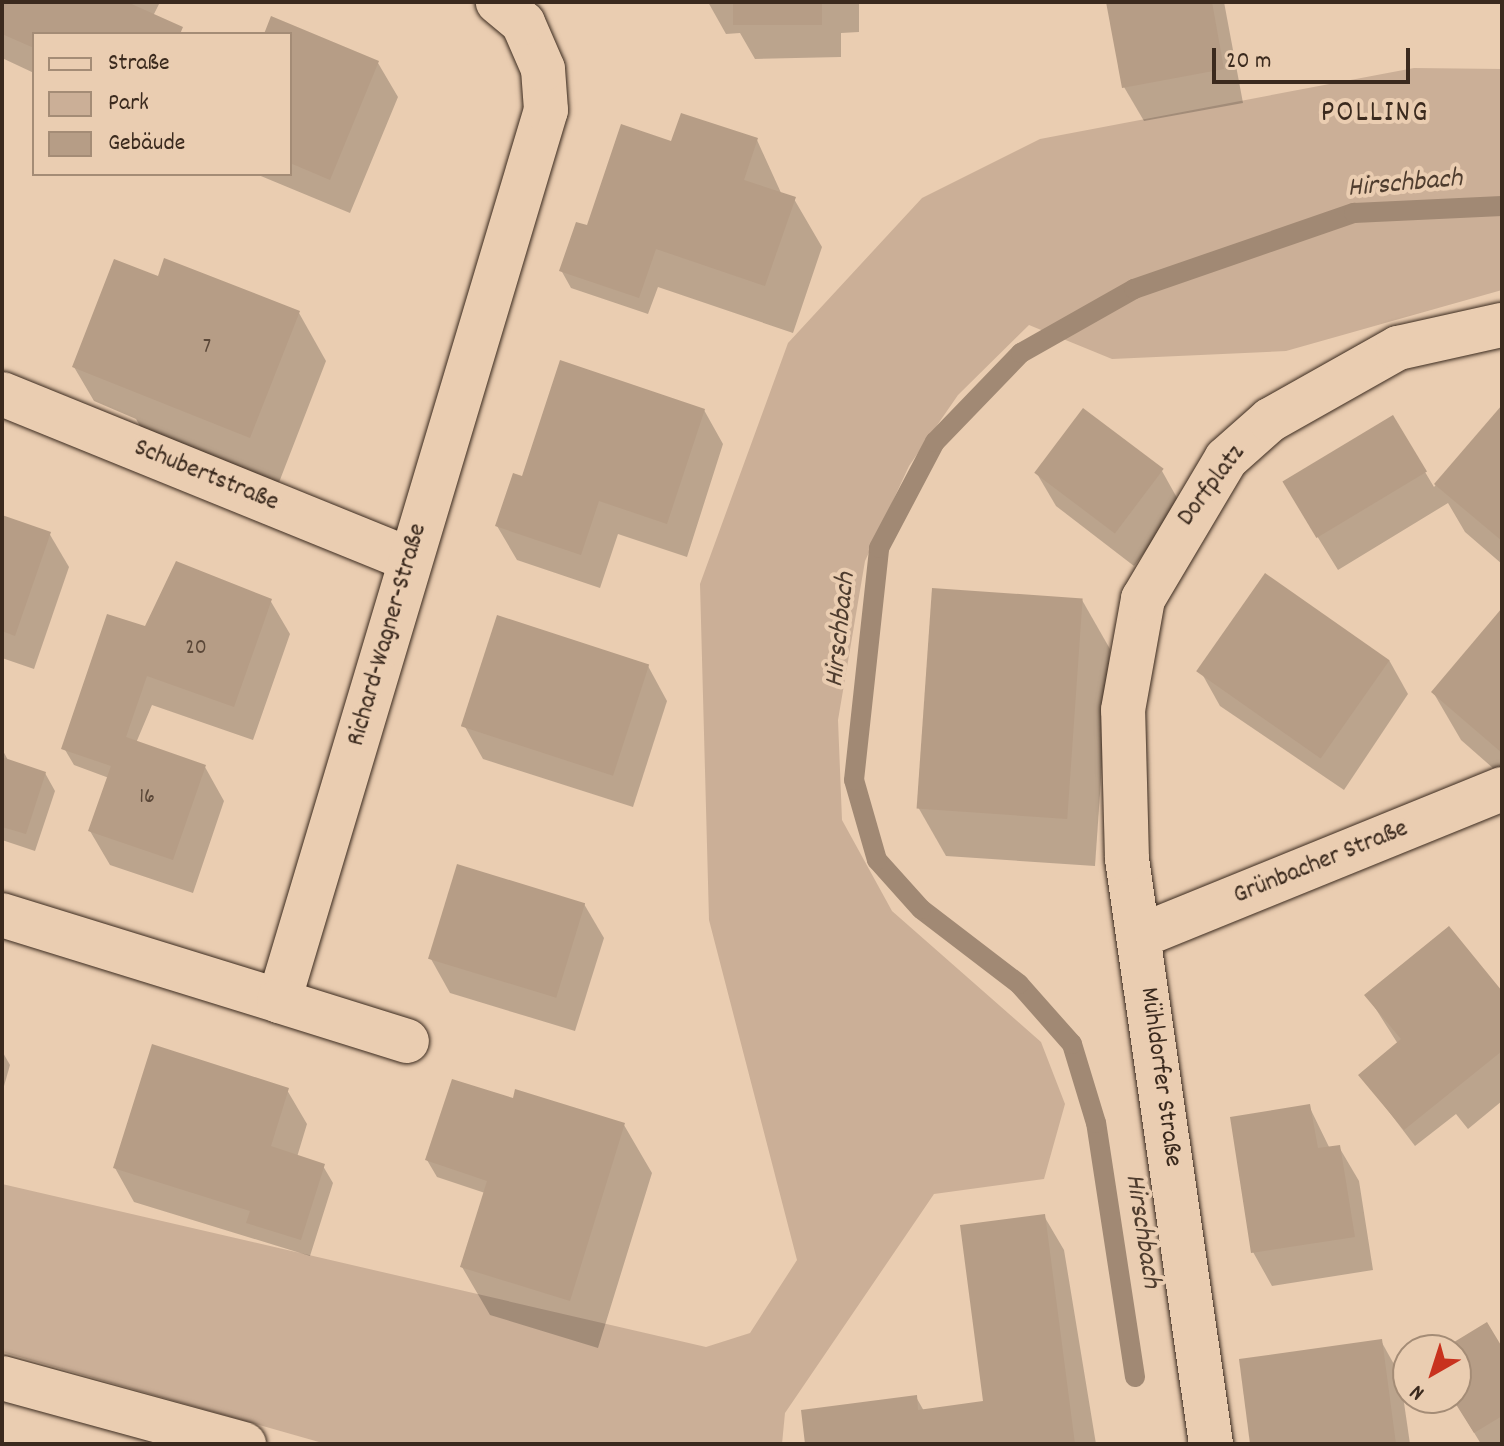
<!DOCTYPE html>
<meta charset="utf-8">
<style>
body{margin:0}
#map{position:relative;width:1504px;height:1446px;overflow:hidden;background:#eacdb1;font-family:Dekko,sans-serif}
div>[style]{position:absolute}
.green>*{inset:0;background:#cbaf97}
.shadow>*{inset:0;background:#0003}
.stream>*{height:20px;margin:-10px;padding:0 10px;transform-origin:10px;border-radius:10px;background:#a18974}
.building>*{inset:0;background:#b69d86;transform-origin:0 0}
.roads{filter:drop-shadow(0 0 2px #3b2a1e) drop-shadow(0 0 2px #3b2a1e)}
.minor>*{height:44px;margin:-22px;padding:0 22px;transform-origin:22px;border-radius:22px;background:#eacdb1}
span{translate:-50% -50%;white-space:nowrap;text-align:center;line-height:1.15;-webkit-text-stroke:8px #eacdb1;paint-order:stroke}
.number-label{font-size:22px;color:#5a4738}
.number-label span{-webkit-text-stroke-width:0}
.street-label{font-size:26px;color:#3b2a1e}
.water-label{font-size:28px;color:#4f3d2f;font-style:italic}
.quarter-label{font-size:30px;color:#3b2a1e;letter-spacing:2px}
.frame{position:absolute;inset:0;border:4px solid #3b2a1e;pointer-events:none}
.legend{position:absolute;left:32px;top:32px;width:260px;height:144px;box-sizing:border-box;background:#eacdb1;border:2px solid #a48c76;margin:0;padding:10px 14px;list-style:none;font-size:24px;color:#3b2a1e}
.legend li{display:flex;align-items:center;gap:16px;height:40px}
.legend b{width:40px;border:2px solid #a48c76}
.north{position:absolute;left:1392px;top:1334px;width:80px;height:80px;box-sizing:border-box;background:#eacdb1;border:2px solid #a48c76;border-radius:50%;rotate:219deg;font-size:22px;font-weight:700;line-height:32px;text-align:center;color:#3b2a1e}
.north::after{content:'';display:block;margin:auto;width:28px;height:36px;background:#c8321e;clip-path:polygon(50% 0,100% 100%,50% 72%,0 100%)}
.scale{position:absolute;left:1212px;top:48px;width:198px;height:36px;box-sizing:border-box;border:4px solid #3b2a1e;border-top:0;padding-left:10px;font-size:24px;line-height:28px;white-space:nowrap;color:#3b2a1e;-webkit-text-stroke:6px #eacdb1;paint-order:stroke}
</style>
<div id="map">
<div class="green">
<i style="clip-path:polygon(1414px 68px,1502px 69px,1502px 290px,1286px 351px,1112px 359px,1029px 325px,958px 395px,909px 466px,865px 561px,838px 720px,842px 820px,892px 911px,1041px 1042px,1065px 1104px,1044px 1179px,934px 1194px,785px 1413px,782px 1444px,326px 1444px,2px 1352px,2px 1184px,706px 1347px,750px 1333px,797px 1260px,709px 920px,700px 584px,788px 343px,922px 198px,1040px 139px)"></i>
</div>
<div class="shadow">
<i style="clip-path:polygon(2px 2px,160px 2px,153px 16px,185px 34px,34px 34px,34px 73px,2px 58px)"></i>
<i style="clip-path:polygon(708px 2px,859px 2px,859px 32px,841px 33px,841px 57px,755px 59px,740px 33px,726px 34px)"></i>
<i style="clip-path:polygon(1108px 2px,1224px 2px,1243px 103px,1144px 121px,1124px 87px)"></i>
<i style="clip-path:polygon(272px 19px,378px 63px,398px 97px,350px 213px,256px 174px,290px 174px,290px 34px,266px 34px)"></i>
<i style="clip-path:polygon(757px 140px,782px 195px,794px 199px,822px 247px,793px 333px,658px 287px,648px 314px,571px 288px,561px 270px,672px 144px)"></i>
<i style="clip-path:polygon(158px 278px,299px 313px,326px 361px,278px 485px,144px 433px,136px 419px,94px 401px,74px 367px)"></i>
<i style="clip-path:polygon(1502px 408px,1502px 564px,1465px 532px,1448px 503px,1338px 570px,1304px 515px,1392px 417px,1434px 487px)"></i>
<i style="clip-path:polygon(704px 410px,723px 444px,687px 557px,618px 534px,600px 588px,517px 560px,497px 526px,523px 478px)"></i>
<i style="clip-path:polygon(1162px 471px,1181px 505px,1134px 566px,1056px 506px,1036px 472px)"></i>
<i style="clip-path:polygon(2px 517px,49px 533px,69px 567px,34px 669px,2px 658px)"></i>
<i style="clip-path:polygon(270px 600px,290px 634px,253px 740px,152px 705px,136px 743px,205px 767px,224px 801px,193px 893px,110px 865px,90px 831px,109px 778px,74px 765px,64px 748px,144px 628px)"></i>
<i style="clip-path:polygon(1082px 600px,1110px 649px,1095px 866px,946px 856px,918px 807px)"></i>
<i style="clip-path:polygon(1502px 612px,1502px 776px,1461px 740px,1433px 692px)"></i>
<i style="clip-path:polygon(1389px 660px,1408px 694px,1344px 790px,1220px 706px,1201px 672px)"></i>
<i style="clip-path:polygon(648px 666px,667px 701px,633px 807px,483px 759px,464px 725px)"></i>
<i style="clip-path:polygon(2px 749px,9px 762px,45px 773px,55px 791px,35px 851px,2px 840px)"></i>
<i style="clip-path:polygon(584px 904px,604px 938px,575px 1031px,450px 993px,431px 959px)"></i>
<i style="clip-path:polygon(1502px 994px,1502px 1101px,1468px 1129px,1456px 1114px,1415px 1146px,1361px 1075px,1398px 1044px,1367px 995px)"></i>
<i style="clip-path:polygon(2px 1051px,10px 1065px,2px 1093px)"></i>
<i style="clip-path:polygon(287px 1090px,307px 1124px,297px 1157px,323px 1166px,333px 1183px,310px 1256px,134px 1202px,115px 1168px)"></i>
<i style="clip-path:polygon(514px 1101px,624px 1125px,652px 1173px,598px 1348px,490px 1315px,462px 1267px,485px 1193px,437px 1177px,427px 1160px)"></i>
<i style="clip-path:polygon(1309px 1106px,1330px 1149px,1339px 1147px,1359px 1181px,1373px 1270px,1272px 1286px,1253px 1252px)"></i>
<i style="clip-path:polygon(1044px 1216px,1064px 1250px,1096px 1444px,807px 1444px,916px 1397px,924px 1411px,986px 1403px)"></i>
<i style="clip-path:polygon(1486px 1325px,1502px 1351px,1502px 1444px,1481px 1444px,1453px 1398px,1456px 1350px,1445px 1350px)"></i>
<i style="clip-path:polygon(1381px 1341px,1400px 1375px,1410px 1444px,1252px 1444px)"></i>
</div>
<div class="stream">
<i style="left:1135px;top:1377px;width:257px;rotate:-98.7deg"></i>
<i style="left:1096px;top:1123px;width:83px;rotate:-106.9deg"></i>
<i style="left:1072px;top:1044px;width:80px;rotate:-131.5deg"></i>
<i style="left:1019px;top:984px;width:123px;rotate:-142.6deg"></i>
<i style="left:921px;top:909px;width:66px;rotate:-131.9deg"></i>
<i style="left:877px;top:860px;width:83px;rotate:-106deg"></i>
<i style="left:854px;top:780px;width:233px;rotate:-83.8deg"></i>
<i style="left:879px;top:548px;width:120px;rotate:-62.2deg"></i>
<i style="left:935px;top:442px;width:124px;rotate:-46deg"></i>
<i style="left:1021px;top:353px;width:130px;rotate:-29.5deg"></i>
<i style="left:1134px;top:289px;width:233px;rotate:-19.1deg"></i>
<i style="left:1354px;top:213px;width:148px;rotate:-2.7deg"></i>
</div>
<div class="building">
<i style="clip-path:polygon(2px 2px,127px 2px,183px 27px,180px 34px,34px 34px,34px 48px,2px 34px)"></i>
<i style="left:733px;top:2px;width:89px;height:23px"></i>
<i style="clip-path:polygon(1106px 2px,1212px 2px,1224px 69px,1122px 88px)"></i>
<i style="clip-path:polygon(271px 16px,379px 61px,330px 180px,290px 163px,290px 34px,264px 34px)"></i>
<i style="clip-path:polygon(681px 113px,758px 138px,744px 180px,796px 197px,765px 286px,656px 249px,639px 298px,559px 271px,576px 222px,587px 225px,621px 124px,671px 141px)"></i>
<i style="clip-path:polygon(164px 258px,300px 311px,250px 438px,72px 367px,114px 259px,158px 276px)"></i>
<i style="clip-path:polygon(560px 360px,705px 409px,667px 524px,599px 501px,581px 555px,495px 526px,513px 473px,522px 476px)"></i>
<i style="clip-path:polygon(1502px 405px,1502px 541px,1434px 484px)"></i>
<i style="left:1083px;top:408px;width:101px;height:81px;rotate:37deg"></i>
<i style="left:1393px;top:415px;width:66px;height:129px;rotate:59deg"></i>
<i style="clip-path:polygon(2px 515px,51px 532px,15px 636px,2px 631px)"></i>
<i style="clip-path:polygon(176px 561px,272px 599px,234px 707px,147px 676px,126px 737px,206px 765px,173px 860px,88px 831px,111px 766px,61px 749px,107px 614px,145px 626px)"></i>
<i style="left:1265px;top:573px;width:152px;height:120px;rotate:35deg"></i>
<i style="left:932px;top:588px;width:151px;height:221px;rotate:4deg"></i>
<i style="clip-path:polygon(1502px 608px,1502px 753px,1431px 692px)"></i>
<i style="left:497px;top:615px;width:160px;height:117px;rotate:18deg"></i>
<i style="clip-path:polygon(2px 757px,46px 772px,26px 834px,2px 827px)"></i>
<i style="left:457px;top:864px;width:134px;height:99px;rotate:17deg"></i>
<i style="clip-path:polygon(1449px 926px,1502px 991px,1502px 1051px,1404px 1130px,1358px 1075px,1401px 1039px,1364px 995px)"></i>
<i style="clip-path:polygon(152px 1044px,289px 1088px,271px 1146px,325px 1164px,301px 1240px,246px 1223px,250px 1211px,113px 1168px)"></i>
<i style="clip-path:polygon(452px 1079px,513px 1098px,515px 1089px,625px 1123px,570px 1301px,460px 1267px,487px 1181px,425px 1160px)"></i>
<i style="clip-path:polygon(1310px 1104px,1318px 1148px,1340px 1145px,1355px 1237px,1251px 1253px,1230px 1117px)"></i>
<i style="clip-path:polygon(1045px 1214px,1075px 1444px,805px 1444px,801px 1410px,917px 1395px,918px 1410px,983px 1401px,960px 1225px)"></i>
<i style="clip-path:polygon(1487px 1322px,1502px 1347px,1502px 1416px,1474px 1433px,1452px 1398px,1456px 1350px,1441px 1350px)"></i>
<i style="clip-path:polygon(1382px 1339px,1396px 1444px,1250px 1444px,1239px 1359px)"></i>
</div>
<div class="roads">
<div class="minor">
<i style="left:2px;top:394px;width:439px;rotate:22.1deg"></i>
<i style="left:2px;top:915px;width:290px;rotate:17.2deg"></i>
<i style="left:279px;top:1001px;width:930px;rotate:-73.32deg"></i>
<i style="left:546px;top:110px;width:41px;rotate:-94.2deg"></i>
<i style="left:543px;top:69px;width:50px;rotate:-113.5deg"></i>
<i style="left:523px;top:23px;width:33px;rotate:-140deg"></i>
<i style="left:1140px;top:936px;width:391px;rotate:-22.1deg"></i>
<i style="left:279px;top:1001px;width:134px;rotate:17.4deg"></i>
<i style="left:2px;top:1378px;width:251px;rotate:15.3deg"></i>
<i style="left:1211px;top:1444px;width:591px;rotate:-98.17deg"></i>
<i style="left:1127px;top:859px;width:149px;rotate:-91.5deg"></i>
<i style="left:1123px;top:710px;width:113px;rotate:-79.8deg"></i>
<i style="left:1143px;top:599px;width:163px;rotate:-59.3deg"></i>
<i style="left:1226px;top:459px;width:59px;rotate:-41.6deg"></i>
<i style="left:1270px;top:420px;width:147px;rotate:-29.4deg"></i>
<i style="left:1398px;top:348px;width:107px;rotate:-12.5deg"></i>
</div>
</div>
<div class="number-label">
<span style="left:207px;top:348px">7</span>
<span style="left:196px;top:649px">20</span>
<span style="left:147px;top:798px">16</span>
</div>
<div class="street-label">
<span style="left:206px;top:476px;rotate:22deg">Schubertstraße</span>
<span style="left:1212px;top:486px;rotate:-53deg">Dorfplatz</span>
<span style="left:388px;top:635px;rotate:-74deg">Richard-Wagner-Straße</span>
<span style="left:1321px;top:863px;rotate:-22deg">Grünbacher Straße</span>
<span style="left:1160px;top:1077px;rotate:82deg">Mühldorfer Straße</span>
</div>
<div class="water-label">
<span style="left:1405px;top:185px;rotate:-5deg">Hirschbach</span>
<span style="left:842px;top:630px;rotate:-84deg">Hirschbach</span>
<span style="left:1141px;top:1231px;rotate:81deg">Hirschbach</span>
</div>
<div class="quarter-label">
<span style="left:1375px;top:115px">POLLING</span>
</div>
<div class="frame"></div>
<ul class="legend">
<li><b style="height:10px;background:#eacdb1"></b>Straße</li>
<li><b style="height:22px;background:#cbaf97"></b>Park</li>
<li><b style="height:22px;background:#b69d86"></b>Gebäude</li>
</ul>
<div class="north">N</div>
<div class="scale">20 m</div>
</div>
